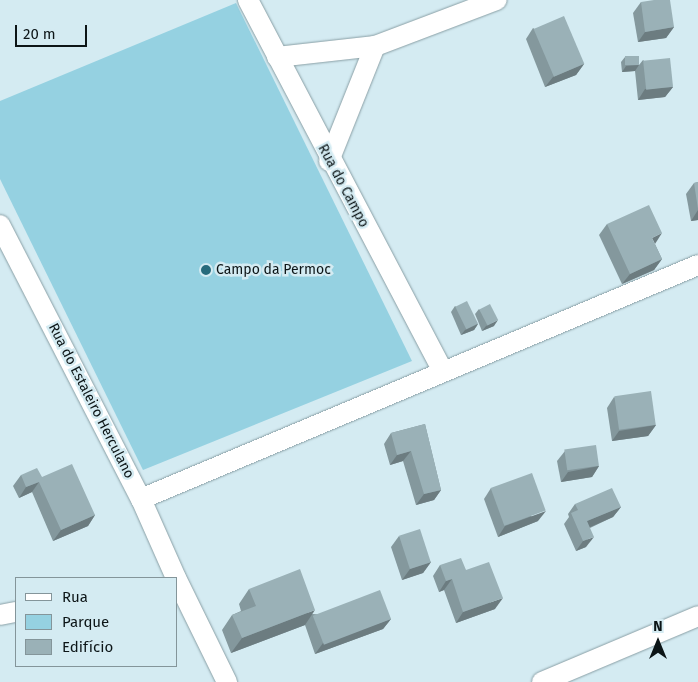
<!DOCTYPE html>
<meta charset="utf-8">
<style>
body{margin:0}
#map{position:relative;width:698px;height:682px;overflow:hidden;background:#d4ebf2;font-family:"Fira Sans",sans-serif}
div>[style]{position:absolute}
.green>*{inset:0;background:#95d1e1}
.roads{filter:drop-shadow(0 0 1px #899fa5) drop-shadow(0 0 1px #899fa5)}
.minor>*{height:20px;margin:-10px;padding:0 10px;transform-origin:10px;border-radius:10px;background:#fff}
.wall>*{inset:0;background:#84989d}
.shaded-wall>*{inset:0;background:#6c7c80}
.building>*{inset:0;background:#9ab1b7;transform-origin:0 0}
.dots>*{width:14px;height:14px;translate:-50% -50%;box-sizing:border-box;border:2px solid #d4ebf2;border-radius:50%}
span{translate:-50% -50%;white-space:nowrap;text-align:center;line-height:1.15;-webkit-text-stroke:5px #d4ebf2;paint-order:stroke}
.street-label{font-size:14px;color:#0c1517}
.poi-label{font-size:14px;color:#0c1517}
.left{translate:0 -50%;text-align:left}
.legend{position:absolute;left:15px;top:577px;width:162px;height:90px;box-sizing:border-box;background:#d4ebf2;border:1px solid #84959a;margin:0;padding:6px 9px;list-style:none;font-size:15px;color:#0c1517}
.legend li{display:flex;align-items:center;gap:10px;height:25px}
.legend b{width:25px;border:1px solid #84959a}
.north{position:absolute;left:633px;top:617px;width:50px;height:50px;-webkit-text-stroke:4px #d4ebf2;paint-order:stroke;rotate:0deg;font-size:14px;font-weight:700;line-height:20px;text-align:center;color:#0c1517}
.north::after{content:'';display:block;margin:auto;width:18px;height:22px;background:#0c1517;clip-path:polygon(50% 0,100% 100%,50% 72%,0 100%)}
.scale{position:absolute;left:15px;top:25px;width:72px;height:22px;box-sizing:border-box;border:2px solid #0c1517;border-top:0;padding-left:6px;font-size:15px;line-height:18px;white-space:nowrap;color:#0c1517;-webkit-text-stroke:4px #d4ebf2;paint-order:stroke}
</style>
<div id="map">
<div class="green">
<i style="clip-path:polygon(236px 3px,412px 361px,143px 470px,0 179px,0 101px)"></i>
</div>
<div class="roads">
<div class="minor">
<i style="left:248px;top:0;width:419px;rotate:62.3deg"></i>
<i style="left:277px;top:57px;width:99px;rotate:-6.4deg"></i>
<i style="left:375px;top:46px;width:130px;rotate:-20.7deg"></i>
<i style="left:329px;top:161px;width:124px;rotate:-68.2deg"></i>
<i style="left:0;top:225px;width:308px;rotate:62.8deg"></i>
<i style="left:141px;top:499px;width:86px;rotate:66.1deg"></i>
<i style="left:141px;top:499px;width:604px;rotate:-22.79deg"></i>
<i style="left:176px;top:578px;width:116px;rotate:63.9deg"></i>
<i style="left:0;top:615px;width:16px;rotate:-11deg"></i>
<i style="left:542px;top:682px;width:169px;rotate:-22.9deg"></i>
</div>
</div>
<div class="wall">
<i style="clip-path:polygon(641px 2px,674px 27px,666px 38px,638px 42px,633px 13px)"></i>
<i style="clip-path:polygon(533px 28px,584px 64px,576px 75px,545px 87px,526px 39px)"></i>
<i style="clip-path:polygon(625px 57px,639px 65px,643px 60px,673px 87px,665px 97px,638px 100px,635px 71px,622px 72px,621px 62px)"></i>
<i style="clip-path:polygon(698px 182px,698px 220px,691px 221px,686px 194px,694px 183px)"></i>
<i style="clip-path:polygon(607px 224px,655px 244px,662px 259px,654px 270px,622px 284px,599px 235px)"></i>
<i style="clip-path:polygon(455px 306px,478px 324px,474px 330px,461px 335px,451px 312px)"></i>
<i style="clip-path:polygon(479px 309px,494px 326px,482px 331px,475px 314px)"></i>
<i style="clip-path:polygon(614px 397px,656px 425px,648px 436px,612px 441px,607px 408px)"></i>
<i style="clip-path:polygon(425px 424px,441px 490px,434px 500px,416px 505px,403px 461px,390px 465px,384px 444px,391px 433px)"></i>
<i style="clip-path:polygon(565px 451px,599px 466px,592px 477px,561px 482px,557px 461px)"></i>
<i style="clip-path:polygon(21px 475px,42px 477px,95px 515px,88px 526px,53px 541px,32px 492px,19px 498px,13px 486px)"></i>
<i style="clip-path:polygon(491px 488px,538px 521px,498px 537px,484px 499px)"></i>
<i style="clip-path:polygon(575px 504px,621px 507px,613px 517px,590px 528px,586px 547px,576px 551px,564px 524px,569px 517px,568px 514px)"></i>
<i style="clip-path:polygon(399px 536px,431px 562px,423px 573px,402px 580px,391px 547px)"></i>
<i style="clip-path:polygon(440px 565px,466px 570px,495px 609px,456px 623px,444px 590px,439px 592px,433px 576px)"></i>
<i style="clip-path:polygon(249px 589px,312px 614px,391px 619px,383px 629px,315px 654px,305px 625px,231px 653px,222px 630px,232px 615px,241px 611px,239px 604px)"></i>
</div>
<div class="shaded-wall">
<i style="clip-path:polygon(674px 27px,666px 38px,638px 42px,645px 32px)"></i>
<i style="clip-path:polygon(584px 64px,576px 75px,545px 87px,553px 77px)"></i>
<i style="clip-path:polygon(639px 65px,635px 71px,622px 72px,626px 66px)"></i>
<i style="clip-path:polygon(673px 87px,665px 97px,638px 100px,645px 89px)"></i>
<i style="clip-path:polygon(698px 210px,698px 220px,691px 221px)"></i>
<i style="clip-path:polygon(662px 233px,655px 244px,652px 238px)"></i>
<i style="clip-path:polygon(662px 259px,654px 270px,622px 284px,630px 274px)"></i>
<i style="clip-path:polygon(498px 320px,494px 326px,482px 331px,486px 326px)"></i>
<i style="clip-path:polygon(478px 324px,474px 330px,461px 335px,465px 330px)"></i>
<i style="clip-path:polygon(656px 425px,648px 436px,612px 441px,619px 431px)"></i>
<i style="clip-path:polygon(411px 451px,403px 461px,390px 465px,397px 455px)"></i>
<i style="clip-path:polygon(599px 466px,592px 477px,561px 482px,568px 472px)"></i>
<i style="clip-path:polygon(39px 482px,32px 492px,19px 498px,26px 487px)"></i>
<i style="clip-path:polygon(441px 490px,434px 500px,416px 505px,424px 494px)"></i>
<i style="clip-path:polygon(621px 507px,613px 517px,579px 532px,587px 521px)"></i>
<i style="clip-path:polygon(546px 511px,538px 521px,498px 537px,505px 526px)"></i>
<i style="clip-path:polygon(95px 515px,88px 526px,53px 541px,61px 530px)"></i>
<i style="clip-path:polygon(594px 537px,586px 547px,576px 551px,583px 541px)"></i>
<i style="clip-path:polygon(431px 562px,423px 573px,402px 580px,410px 569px)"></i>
<i style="clip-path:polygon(452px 579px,444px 590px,439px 592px,446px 581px)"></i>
<i style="clip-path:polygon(503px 598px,495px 609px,456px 623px,463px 612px)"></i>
<i style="clip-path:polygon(315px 610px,305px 625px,231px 653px,242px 638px)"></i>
<i style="clip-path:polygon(391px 619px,383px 629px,315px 654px,323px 643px)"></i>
</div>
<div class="building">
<i style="clip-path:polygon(654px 0,670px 0,674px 27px,645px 32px,641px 2px)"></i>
<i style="left:564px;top:16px;width:52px;height:33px;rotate:67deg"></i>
<i style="left:639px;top:56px;width:9px;height:14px;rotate:90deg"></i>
<i style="left:670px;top:58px;width:29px;height:27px;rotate:84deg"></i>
<i style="clip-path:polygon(698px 182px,698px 209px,694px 183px)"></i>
<i style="clip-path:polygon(649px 205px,662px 233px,652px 238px,662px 259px,630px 274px,607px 224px)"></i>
<i style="left:467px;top:301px;width:25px;height:13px;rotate:64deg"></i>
<i style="left:490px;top:304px;width:18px;height:12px;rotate:63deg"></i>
<i style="left:651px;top:391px;width:34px;height:37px;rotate:82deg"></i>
<i style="clip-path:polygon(425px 424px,441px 490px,424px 494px,411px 451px,397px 455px,391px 433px)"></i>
<i style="left:596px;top:445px;width:21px;height:32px;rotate:82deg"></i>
<i style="clip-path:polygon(72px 464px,95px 515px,61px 530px,39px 482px,26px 487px,21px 475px,37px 468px,42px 477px)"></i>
<i style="left:532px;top:473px;width:40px;height:44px;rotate:70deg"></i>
<i style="clip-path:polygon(612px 488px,621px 507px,587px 521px,594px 537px,583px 541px,571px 513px,578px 510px,575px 504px)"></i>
<i style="left:420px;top:529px;width:35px;height:22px;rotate:72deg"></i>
<i style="clip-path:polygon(461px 558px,466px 570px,489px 562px,503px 598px,463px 612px,452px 579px,446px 581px,440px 565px)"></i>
<i style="clip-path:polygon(300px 569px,315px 610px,242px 638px,232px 615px,256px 606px,249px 589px)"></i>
<i style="left:380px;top:590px;width:31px;height:72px;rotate:69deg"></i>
</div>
<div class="dots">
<i style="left:206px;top:270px;background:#276b7c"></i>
</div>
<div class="street-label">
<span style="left:343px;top:186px;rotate:62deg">Rua do Campo</span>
<span style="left:91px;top:401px;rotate:63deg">Rua do Estaleiro Herculano</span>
</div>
<div class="poi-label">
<span class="left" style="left:216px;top:270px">Campo da Permoc</span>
</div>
<ul class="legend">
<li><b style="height:6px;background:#fff"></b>Rua</li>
<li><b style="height:14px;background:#95d1e1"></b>Parque</li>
<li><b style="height:14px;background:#9ab1b7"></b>Edifício</li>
</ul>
<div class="north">N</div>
<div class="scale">20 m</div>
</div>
